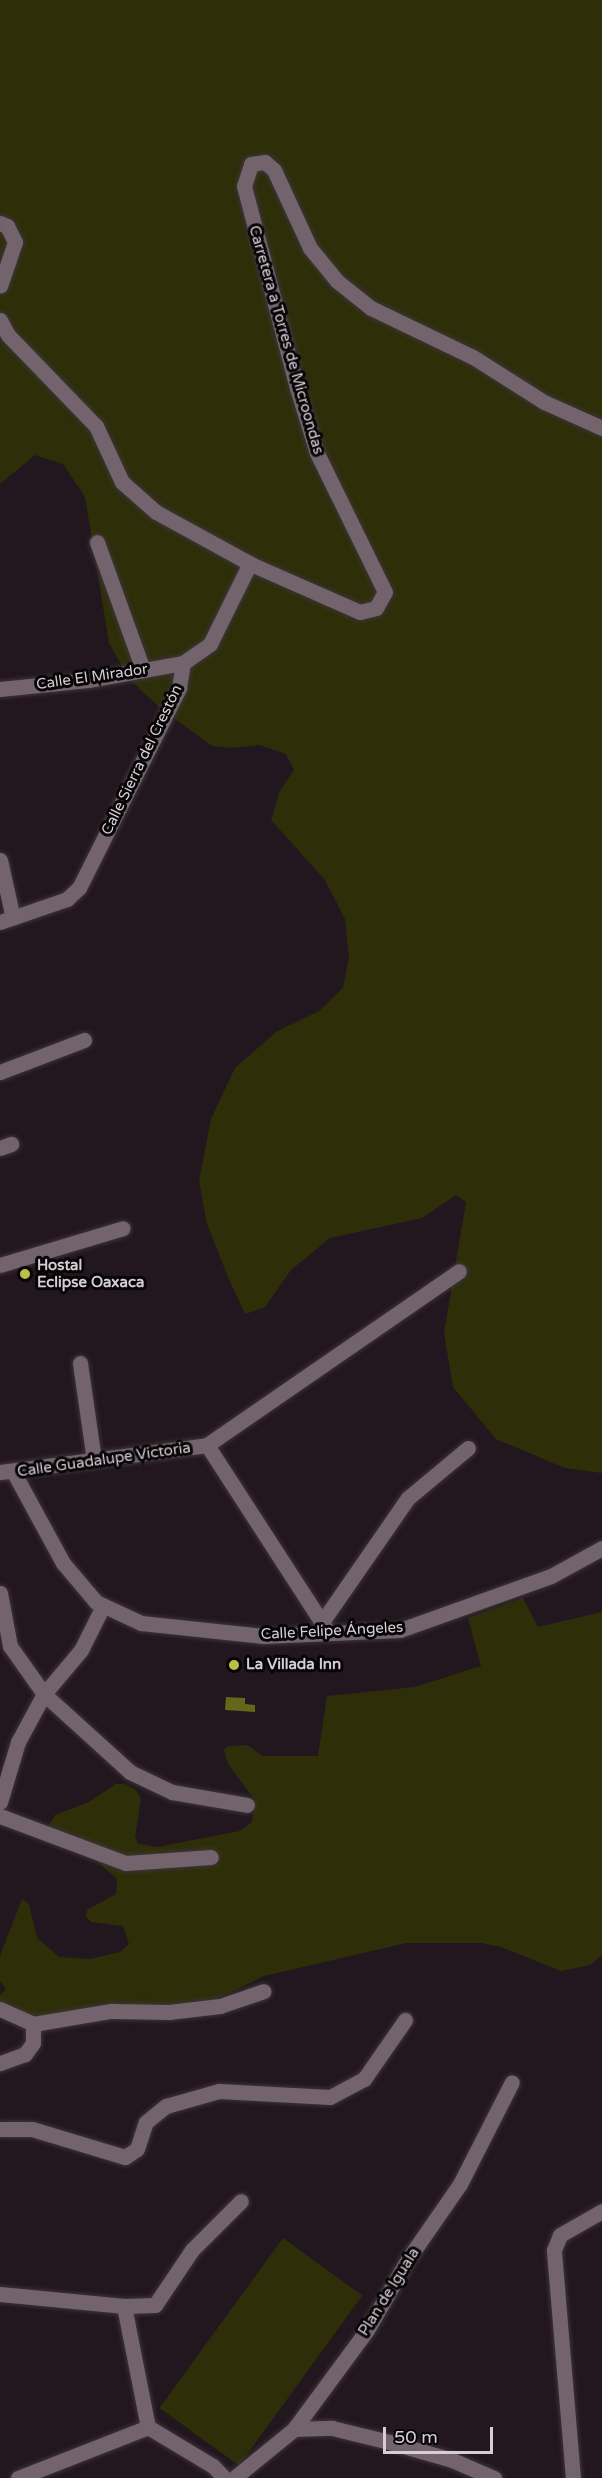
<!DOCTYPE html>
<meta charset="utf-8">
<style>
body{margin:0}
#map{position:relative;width:602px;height:2478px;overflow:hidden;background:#22171e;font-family:"Varela Round",sans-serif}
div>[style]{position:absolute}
.green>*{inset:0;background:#2e2f09;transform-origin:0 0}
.water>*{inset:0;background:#64661a}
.roads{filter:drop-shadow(0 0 2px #3c3439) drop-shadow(0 0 2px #3c3439)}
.minor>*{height:15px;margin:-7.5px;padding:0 7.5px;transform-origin:7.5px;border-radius:7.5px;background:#72636c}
.dots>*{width:16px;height:16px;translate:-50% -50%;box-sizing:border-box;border:3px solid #080507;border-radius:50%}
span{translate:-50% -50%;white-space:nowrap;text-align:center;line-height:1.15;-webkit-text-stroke:6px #080507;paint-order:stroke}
.street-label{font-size:15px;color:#d7ced3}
.poi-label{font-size:15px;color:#d7ced3;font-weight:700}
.left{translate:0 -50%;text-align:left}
.scale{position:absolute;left:383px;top:2427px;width:110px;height:27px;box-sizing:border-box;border:3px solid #d7ced3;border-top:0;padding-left:8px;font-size:18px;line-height:21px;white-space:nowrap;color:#d7ced3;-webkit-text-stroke:4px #080507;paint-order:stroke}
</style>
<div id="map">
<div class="green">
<i style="clip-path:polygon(0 0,602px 0,602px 1473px,565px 1468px,496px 1439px,453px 1387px,444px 1333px,466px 1202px,456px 1195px,422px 1218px,330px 1238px,291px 1270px,265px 1307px,245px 1314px,228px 1277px,207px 1224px,199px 1181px,211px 1119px,235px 1068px,276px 1032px,319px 1011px,343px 988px,349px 957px,345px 919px,325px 880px,271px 820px,280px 791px,294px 770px,286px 754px,260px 745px,231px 748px,212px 746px,159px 707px,130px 680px,109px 643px,85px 497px,63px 464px,35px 455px,0 484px)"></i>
<i style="clip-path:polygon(523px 1598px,538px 1627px,602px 1612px,602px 1955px,590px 1965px,561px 1971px,501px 1947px,481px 1943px,406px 1943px,264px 1976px,203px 2006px,163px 2018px,21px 2015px,0 2009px,0 1995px,6px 1989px,0 1981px,0 1956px,22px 1899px,29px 1904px,37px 1938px,59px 1957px,90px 1959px,120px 1952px,129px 1944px,123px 1926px,91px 1922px,86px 1917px,87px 1910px,116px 1894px,117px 1879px,93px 1858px,47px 1829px,55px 1815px,89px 1802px,116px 1784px,125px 1784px,136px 1790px,141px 1799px,135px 1837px,138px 1844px,157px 1847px,240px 1831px,252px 1822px,254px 1799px,228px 1764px,224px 1750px,228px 1746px,247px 1745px,263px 1756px,318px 1756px,327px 1696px,415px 1687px,481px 1666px,468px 1618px)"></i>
<i style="left:283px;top:2238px;width:98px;height:210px;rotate:36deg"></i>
</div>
<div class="water">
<i style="clip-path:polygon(226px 1697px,245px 1698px,245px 1704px,255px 1705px,255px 1712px,225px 1710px)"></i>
</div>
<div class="roads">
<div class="minor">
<i style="left:0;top:223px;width:8px;rotate:23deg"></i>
<i style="left:7px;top:226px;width:18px;rotate:63deg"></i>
<i style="left:15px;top:242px;width:46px;rotate:108.8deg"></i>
<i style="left:0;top:320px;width:17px;rotate:62deg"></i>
<i style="left:8px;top:335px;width:127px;rotate:46deg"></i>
<i style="left:96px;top:426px;width:62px;rotate:65.1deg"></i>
<i style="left:122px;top:482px;width:45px;rotate:41.4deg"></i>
<i style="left:156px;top:512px;width:111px;rotate:28.7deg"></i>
<i style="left:253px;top:565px;width:117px;rotate:23.7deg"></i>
<i style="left:360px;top:612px;width:16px;rotate:-14deg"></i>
<i style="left:376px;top:608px;width:18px;rotate:-61deg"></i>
<i style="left:385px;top:592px;width:155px;rotate:-116.1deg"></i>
<i style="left:317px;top:453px;width:68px;rotate:-107.1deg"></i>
<i style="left:297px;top:388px;width:209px;rotate:-104.7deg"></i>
<i style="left:244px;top:186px;width:23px;rotate:-72deg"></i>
<i style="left:251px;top:164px;width:14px;rotate:-8deg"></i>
<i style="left:265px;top:162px;width:12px;rotate:42deg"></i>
<i style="left:274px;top:170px;width:86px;rotate:65.2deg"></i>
<i style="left:310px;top:248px;width:43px;rotate:50.7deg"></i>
<i style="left:337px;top:281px;width:43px;rotate:38.5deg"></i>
<i style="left:371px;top:308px;width:113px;rotate:25.7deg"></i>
<i style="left:473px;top:357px;width:84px;rotate:32.4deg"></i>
<i style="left:544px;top:402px;width:64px;rotate:24.1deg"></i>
<i style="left:97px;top:542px;width:136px;rotate:70.2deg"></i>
<i style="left:0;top:689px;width:88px;rotate:-5.8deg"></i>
<i style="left:88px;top:680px;width:97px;rotate:-10.1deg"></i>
<i style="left:183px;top:663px;width:33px;rotate:-35deg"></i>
<i style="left:210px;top:644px;width:90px;rotate:-63.7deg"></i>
<i style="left:0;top:860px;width:59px;rotate:77.4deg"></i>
<i style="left:0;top:922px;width:71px;rotate:-18.9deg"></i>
<i style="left:67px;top:899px;width:16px;rotate:-43deg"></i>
<i style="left:79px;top:888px;width:224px;rotate:-63.4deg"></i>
<i style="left:179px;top:688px;width:25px;rotate:-81deg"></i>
<i style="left:0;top:1072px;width:90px;rotate:-20.9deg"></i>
<i style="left:0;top:1148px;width:12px;rotate:-20deg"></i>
<i style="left:0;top:1265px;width:128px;rotate:-16.7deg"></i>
<i style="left:80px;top:1363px;width:98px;rotate:81.8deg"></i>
<i style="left:207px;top:1445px;width:219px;rotate:57.1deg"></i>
<i style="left:0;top:1472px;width:209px;rotate:-7.4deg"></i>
<i style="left:207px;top:1445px;width:306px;rotate:-34.6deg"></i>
<i style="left:14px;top:1473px;width:102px;rotate:61.4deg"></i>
<i style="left:63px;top:1563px;width:51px;rotate:49.8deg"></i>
<i style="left:96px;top:1602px;width:50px;rotate:25deg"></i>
<i style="left:141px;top:1623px;width:123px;rotate:6.1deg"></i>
<i style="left:263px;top:1636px;width:137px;rotate:-2.5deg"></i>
<i style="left:400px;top:1630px;width:160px;rotate:-19.7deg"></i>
<i style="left:551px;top:1576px;width:58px;rotate:-28.8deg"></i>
<i style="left:0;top:1593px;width:54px;rotate:79.3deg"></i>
<i style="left:10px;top:1646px;width:59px;rotate:54.7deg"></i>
<i style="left:44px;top:1694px;width:116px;rotate:42.2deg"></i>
<i style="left:130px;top:1772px;width:47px;rotate:25.5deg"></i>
<i style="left:172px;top:1792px;width:76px;rotate:9.8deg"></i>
<i style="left:322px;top:1622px;width:151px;rotate:-55.3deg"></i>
<i style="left:408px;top:1498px;width:78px;rotate:-39.8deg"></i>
<i style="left:0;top:1802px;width:63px;rotate:-73.3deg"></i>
<i style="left:18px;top:1742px;width:55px;rotate:-61.6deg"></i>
<i style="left:44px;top:1694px;width:57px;rotate:-49.9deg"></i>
<i style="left:81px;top:1650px;width:49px;rotate:-63.4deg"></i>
<i style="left:0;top:1816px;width:134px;rotate:20.5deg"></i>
<i style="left:126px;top:1863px;width:85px;rotate:-4deg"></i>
<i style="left:0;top:2009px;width:36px;rotate:24deg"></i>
<i style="left:33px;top:2024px;width:19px;rotate:90deg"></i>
<i style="left:33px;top:2043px;width:14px;rotate:126deg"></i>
<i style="left:25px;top:2054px;width:27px;rotate:160deg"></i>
<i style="left:33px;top:2024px;width:79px;rotate:-9.5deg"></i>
<i style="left:111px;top:2011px;width:58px;rotate:1deg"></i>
<i style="left:169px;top:2012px;width:51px;rotate:-6.7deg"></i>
<i style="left:220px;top:2006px;width:46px;rotate:-18.8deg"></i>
<i style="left:0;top:2129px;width:32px"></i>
<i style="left:32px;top:2129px;width:97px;rotate:16.8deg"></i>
<i style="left:125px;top:2157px;width:14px;rotate:-34deg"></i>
<i style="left:137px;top:2149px;width:28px;rotate:-72deg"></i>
<i style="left:146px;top:2122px;width:26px;rotate:-39deg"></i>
<i style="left:166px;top:2106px;width:55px;rotate:-15.8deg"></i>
<i style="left:219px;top:2091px;width:111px;rotate:3.1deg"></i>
<i style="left:330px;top:2097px;width:38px;rotate:-28deg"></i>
<i style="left:364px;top:2079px;width:72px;rotate:-55.2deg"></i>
<i style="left:0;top:2294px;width:125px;rotate:5.5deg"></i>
<i style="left:124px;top:2306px;width:31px;rotate:-2deg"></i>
<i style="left:155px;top:2305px;width:66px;rotate:-56.1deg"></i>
<i style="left:192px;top:2250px;width:69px;rotate:-45deg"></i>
<i style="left:124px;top:2306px;width:123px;rotate:78.8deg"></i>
<i style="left:148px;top:2427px;width:76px;rotate:31deg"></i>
<i style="left:213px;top:2466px;width:16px;rotate:47deg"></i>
<i style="left:294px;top:2429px;width:38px;rotate:-2deg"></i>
<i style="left:332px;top:2428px;width:59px;rotate:13.8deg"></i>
<i style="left:389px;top:2442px;width:66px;rotate:15.9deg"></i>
<i style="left:452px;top:2460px;width:46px;rotate:23.2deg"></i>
<i style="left:18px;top:2478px;width:140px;rotate:-21.4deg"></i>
<i style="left:234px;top:2478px;width:77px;rotate:-39.2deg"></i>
<i style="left:294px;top:2429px;width:123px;rotate:-53.6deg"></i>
<i style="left:367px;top:2330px;width:82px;rotate:-60deg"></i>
<i style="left:408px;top:2259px;width:91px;rotate:-55.3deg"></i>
<i style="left:460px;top:2184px;width:114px;rotate:-63deg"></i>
<i style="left:573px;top:2478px;width:229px;rotate:-94.8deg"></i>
<i style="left:554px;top:2250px;width:16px;rotate:-68deg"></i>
<i style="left:560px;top:2235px;width:48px;rotate:-29.7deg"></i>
</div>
</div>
<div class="dots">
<i style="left:25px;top:1274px;background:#bbc044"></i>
<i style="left:234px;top:1665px;background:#bbc044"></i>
</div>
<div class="street-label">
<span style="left:286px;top:340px;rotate:74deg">Carretera a Torres de Microondas</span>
<span style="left:92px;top:677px;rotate:-8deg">Calle El Mirador</span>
<span style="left:142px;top:760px;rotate:-64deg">Calle Sierra del Crestón</span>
<span style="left:104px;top:1460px;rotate:-8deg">Calle Guadalupe Victoria</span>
<span style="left:332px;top:1631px;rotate:-3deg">Calle Felipe Ángeles</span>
<span style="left:389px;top:2292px;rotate:-58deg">Plan de Iguala</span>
</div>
<div class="poi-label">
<span class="left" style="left:37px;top:1274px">Hostal<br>Eclipse Oaxaca</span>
<span class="left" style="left:246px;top:1665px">La Villada Inn</span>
</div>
<div class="scale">50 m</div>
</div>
